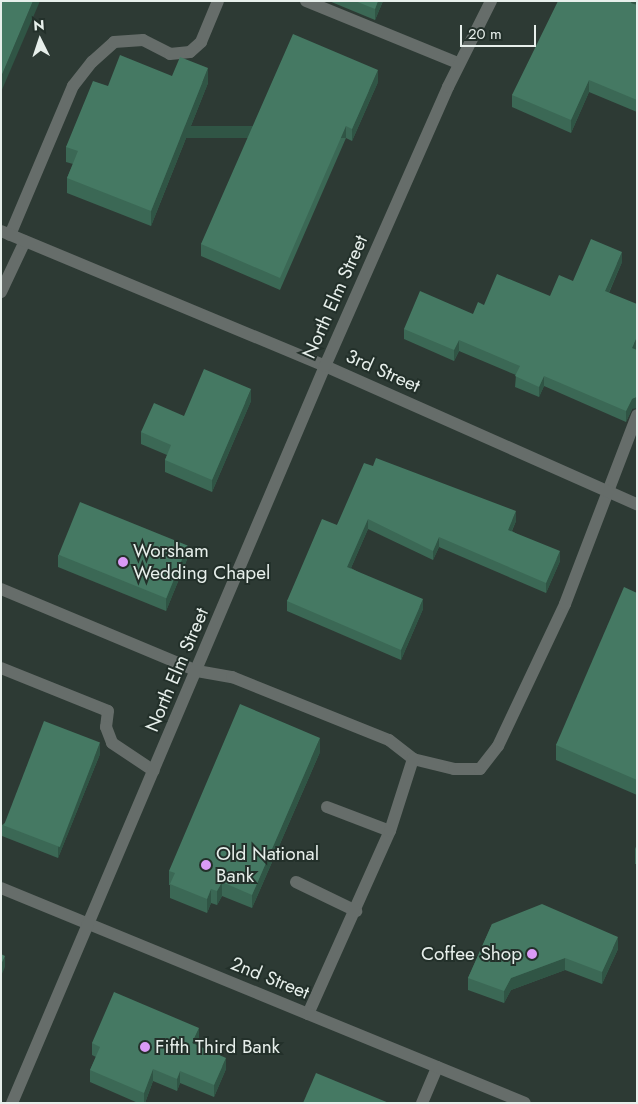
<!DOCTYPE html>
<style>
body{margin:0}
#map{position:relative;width:638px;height:1104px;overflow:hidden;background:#2d3a34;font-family:Jost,sans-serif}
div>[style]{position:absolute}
.service>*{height:12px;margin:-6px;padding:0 6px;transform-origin:6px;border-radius:6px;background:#666d6a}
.minor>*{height:12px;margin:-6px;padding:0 6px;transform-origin:6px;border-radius:6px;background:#666d6a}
.tertiary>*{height:12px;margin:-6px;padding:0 6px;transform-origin:6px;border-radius:6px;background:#666d6a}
.wall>*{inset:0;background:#3b6855}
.shaded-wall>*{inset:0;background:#305545;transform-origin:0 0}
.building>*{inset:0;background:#457963;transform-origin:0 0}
.dots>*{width:14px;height:14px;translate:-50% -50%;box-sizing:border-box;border:2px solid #23302a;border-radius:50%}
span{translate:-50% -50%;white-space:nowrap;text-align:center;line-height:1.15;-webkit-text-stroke:4px #23302a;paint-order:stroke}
.street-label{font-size:19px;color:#e7efeb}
.poi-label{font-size:19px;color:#e7efeb}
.left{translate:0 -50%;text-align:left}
.right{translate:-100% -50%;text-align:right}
.frame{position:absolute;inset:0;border:2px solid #e7efeb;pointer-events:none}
.north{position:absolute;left:15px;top:15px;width:50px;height:50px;-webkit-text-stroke:4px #23302a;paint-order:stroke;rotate:356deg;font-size:14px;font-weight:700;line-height:20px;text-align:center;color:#e7efeb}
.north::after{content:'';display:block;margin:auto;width:18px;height:22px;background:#e7efeb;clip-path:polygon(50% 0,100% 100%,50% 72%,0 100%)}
.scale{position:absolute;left:460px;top:25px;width:76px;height:22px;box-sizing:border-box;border:2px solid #e7efeb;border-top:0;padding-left:6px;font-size:15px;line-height:18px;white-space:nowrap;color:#e7efeb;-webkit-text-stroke:4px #23302a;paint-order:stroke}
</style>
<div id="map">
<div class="service">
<i style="left:306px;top:1px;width:164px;rotate:22.2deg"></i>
<i style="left:10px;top:235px;width:162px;rotate:-67.1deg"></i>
<i style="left:73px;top:86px;width:31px;rotate:-52deg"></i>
<i style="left:92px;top:62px;width:30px;rotate:-42deg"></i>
<i style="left:114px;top:42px;width:29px;rotate:-4deg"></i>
<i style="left:143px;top:40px;width:30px;rotate:27deg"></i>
<i style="left:170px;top:54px;width:20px;rotate:-6deg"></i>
<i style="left:190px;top:52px;width:15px;rotate:-42deg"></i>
<i style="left:201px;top:42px;width:44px;rotate:-67.5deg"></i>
<i style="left:1px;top:292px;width:56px;rotate:-64.8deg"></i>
<i style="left:1px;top:589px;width:212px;rotate:22.7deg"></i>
<i style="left:197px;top:671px;width:36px;rotate:10deg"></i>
<i style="left:232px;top:677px;width:169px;rotate:21.9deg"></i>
<i style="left:389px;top:740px;width:31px;rotate:38deg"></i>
<i style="left:413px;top:759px;width:42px;rotate:13.7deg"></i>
<i style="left:454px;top:769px;width:26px"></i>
<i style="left:480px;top:769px;width:29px;rotate:-52deg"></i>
<i style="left:498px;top:746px;width:157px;rotate:-64.7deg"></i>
<i style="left:565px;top:604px;width:202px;rotate:-69.1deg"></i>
<i style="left:1px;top:668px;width:115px;rotate:21.9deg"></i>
<i style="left:108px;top:711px;width:16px;rotate:97deg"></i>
<i style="left:106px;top:727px;width:17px;rotate:69deg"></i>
<i style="left:112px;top:743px;width:50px;rotate:33.7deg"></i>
<i style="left:327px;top:807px;width:67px;rotate:20.9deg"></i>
<i style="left:296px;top:882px;width:67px;rotate:25.8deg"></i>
<i style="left:308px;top:1014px;width:201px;rotate:-65.9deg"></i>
<i style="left:390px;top:831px;width:76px;rotate:-72.3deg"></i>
<i style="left:422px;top:1103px;width:39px;rotate:-67deg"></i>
</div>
<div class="minor">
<i style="left:1px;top:231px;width:351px;rotate:22.6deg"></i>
<i style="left:325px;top:366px;width:341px;rotate:23.9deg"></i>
</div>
<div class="tertiary">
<i style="left:1px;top:888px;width:566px;rotate:22.31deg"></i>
<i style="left:12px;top:1103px;width:801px;rotate:-66.99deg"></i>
<i style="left:325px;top:366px;width:305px;rotate:-66.2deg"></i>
<i style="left:448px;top:87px;width:96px;rotate:-63.4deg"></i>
</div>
<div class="wall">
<i style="clip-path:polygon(329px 1px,383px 1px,375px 20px)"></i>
<i style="clip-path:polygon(636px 1px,636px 5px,637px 5px,637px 112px,589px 92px,571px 133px,512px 107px,512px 95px)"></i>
<i style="clip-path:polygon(172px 76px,208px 83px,151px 226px,67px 193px,67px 178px,73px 164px,66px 162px,66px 147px,108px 86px)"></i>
<i style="clip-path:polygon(378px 82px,352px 141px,346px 138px,280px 290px,201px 256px,201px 244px)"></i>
<i style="clip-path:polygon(622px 262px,609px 293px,636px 349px,632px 409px,626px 422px,544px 386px,539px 397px,515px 387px,516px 375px,459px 351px,454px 361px,404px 339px,404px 329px,473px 314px,484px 305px,550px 296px,573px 281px)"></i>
<i style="clip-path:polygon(251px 401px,212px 492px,165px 472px,165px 460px,167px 455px,141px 444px,141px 432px,184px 416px)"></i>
<i style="clip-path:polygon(373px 466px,516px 521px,512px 531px,560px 561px,546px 593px,439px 547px,433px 560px,368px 529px,351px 568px,423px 609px,401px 660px,287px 611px,287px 601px,337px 525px)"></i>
<i style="clip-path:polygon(58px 555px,188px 557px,166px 611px,58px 567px)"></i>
<i style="clip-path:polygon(637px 593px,637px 795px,556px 760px,556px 745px)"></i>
<i style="clip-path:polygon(320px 752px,252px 908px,222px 896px,217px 905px,211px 903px,207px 913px,170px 898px,170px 885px,169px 885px,169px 871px)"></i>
<i style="clip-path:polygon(100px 754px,58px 858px,2px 836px,2px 825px)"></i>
<i style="clip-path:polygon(637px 844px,637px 864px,635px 864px,635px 849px)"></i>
<i style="clip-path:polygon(492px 924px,618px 949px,602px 984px,565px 970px,511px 990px,504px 1003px,468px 990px,468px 978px)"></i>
<i style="clip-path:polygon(199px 1040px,196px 1045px,226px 1069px,214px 1097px,180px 1083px,177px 1091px,153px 1081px,145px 1103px,138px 1103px,90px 1082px,90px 1070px,96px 1057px,92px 1055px,92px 1043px)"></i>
</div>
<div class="shaded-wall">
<i style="clip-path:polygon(33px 1px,40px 1px,1px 92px,1px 77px)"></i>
<i style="clip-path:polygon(378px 1px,383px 1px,375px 20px,375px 9px)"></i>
<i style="clip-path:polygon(632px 1px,636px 1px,636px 3px,631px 15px,631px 3px)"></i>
<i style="clip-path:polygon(208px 68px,208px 83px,151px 226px,151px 211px)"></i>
<i style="clip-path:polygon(378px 70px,378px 82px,352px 141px,352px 129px)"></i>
<i style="clip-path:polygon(589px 80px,589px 92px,571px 133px,571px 120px)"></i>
<i style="left:346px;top:126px;width:12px;height:166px;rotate:90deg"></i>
<i style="clip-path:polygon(622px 252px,622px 262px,605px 301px,605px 291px)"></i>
<i style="clip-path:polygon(637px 337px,637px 348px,632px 358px,632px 348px)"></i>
<i style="clip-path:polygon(459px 340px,459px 351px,454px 361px,454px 350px)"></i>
<i style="clip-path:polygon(544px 376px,544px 386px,539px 397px,539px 387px)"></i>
<i style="clip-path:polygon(251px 389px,251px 401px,212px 492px,212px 480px)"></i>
<i style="clip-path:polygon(637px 397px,637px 408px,632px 409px,626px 422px,626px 411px,632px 399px)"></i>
<i style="clip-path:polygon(516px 511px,516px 521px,508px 539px,508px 530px)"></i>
<i style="clip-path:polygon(368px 519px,368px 529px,347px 577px,347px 567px)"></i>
<i style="clip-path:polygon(439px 537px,439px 547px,433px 560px,433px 551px)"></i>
<i style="clip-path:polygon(188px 545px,188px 557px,166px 611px,166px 599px)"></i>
<i style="clip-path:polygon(560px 551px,560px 561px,546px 593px,546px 583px)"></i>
<i style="clip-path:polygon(423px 599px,423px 609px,401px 660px,401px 650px)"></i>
<i style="clip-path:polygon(320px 738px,320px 752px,252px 908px,252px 895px)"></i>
<i style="clip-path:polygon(100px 743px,100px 754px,58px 858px,58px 848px)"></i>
<i style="clip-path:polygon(222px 882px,222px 896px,217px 905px,217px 891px)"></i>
<i style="clip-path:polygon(211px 889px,211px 903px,207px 913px,207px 899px)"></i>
<i style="clip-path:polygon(618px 937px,618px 949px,602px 984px,602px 972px)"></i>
<i style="clip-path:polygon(5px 956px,5px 967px,1px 976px,1px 965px)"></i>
<i style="clip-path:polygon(565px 958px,565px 970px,511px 990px,504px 1003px,504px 991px,511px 978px)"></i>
<i style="clip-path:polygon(199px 1028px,199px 1040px,192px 1055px,192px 1043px)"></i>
<i style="clip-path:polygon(226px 1058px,226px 1069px,214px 1097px,214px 1085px)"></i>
<i style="clip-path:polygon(153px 1069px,153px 1081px,145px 1103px,144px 1103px,144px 1093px)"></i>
<i style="clip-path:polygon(180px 1071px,180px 1083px,177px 1091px,177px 1079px)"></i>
</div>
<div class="building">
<i style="clip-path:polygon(1px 1px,33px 1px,1px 77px)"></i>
<i style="clip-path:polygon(355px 1px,378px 1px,375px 9px)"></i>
<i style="clip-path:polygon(558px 1px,632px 1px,631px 3px,637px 5px,637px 100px,589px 80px,571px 120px,512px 95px)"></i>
<i style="clip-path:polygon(293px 34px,378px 70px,352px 129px,346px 126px,280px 278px,201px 244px)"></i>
<i style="clip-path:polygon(120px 55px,172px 76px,180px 57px,208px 68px,151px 211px,67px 178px,78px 151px,66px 147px,93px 81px,108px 86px)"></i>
<i style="clip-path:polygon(591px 239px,622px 252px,605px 291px,637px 304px,637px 337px,632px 348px,637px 350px,637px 397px,632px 399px,626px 411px,544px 376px,539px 387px,515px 376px,520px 366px,459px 340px,454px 350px,404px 329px,420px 291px,473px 314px,478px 302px,484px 305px,497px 274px,550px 296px,559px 275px,573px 281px)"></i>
<i style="clip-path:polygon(204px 369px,251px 389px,212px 480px,165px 460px,171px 445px,141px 432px,154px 403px,184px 416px)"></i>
<i style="clip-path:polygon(376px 458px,516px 511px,508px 530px,560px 551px,546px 583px,439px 537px,433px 551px,368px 519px,347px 567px,423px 599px,401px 650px,287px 601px,322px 519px,337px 525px,364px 463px,373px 466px)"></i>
<i style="left:80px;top:502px;width:116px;height:57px;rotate:22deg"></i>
<i style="clip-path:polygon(624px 587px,637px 593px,637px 780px,556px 745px)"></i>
<i style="clip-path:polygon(240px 704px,320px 738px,252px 895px,222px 882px,217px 891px,211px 889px,207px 899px,170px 884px,175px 873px,169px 871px)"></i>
<i style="left:44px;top:721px;width:60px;height:112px;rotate:21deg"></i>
<i style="clip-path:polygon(542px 904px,618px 937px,602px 972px,565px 958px,511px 978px,504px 991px,468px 978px,492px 924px)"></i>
<i style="clip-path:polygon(1px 954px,5px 956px,1px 965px)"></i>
<i style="clip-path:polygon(114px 992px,199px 1028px,192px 1043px,226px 1058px,214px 1085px,180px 1071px,177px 1079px,153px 1069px,144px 1093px,90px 1070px,100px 1047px,92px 1043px)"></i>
<i style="clip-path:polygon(316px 1073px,389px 1103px,303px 1103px)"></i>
</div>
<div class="dots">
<i style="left:123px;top:562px;background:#da9af6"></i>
<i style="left:206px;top:865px;background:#da9af6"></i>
<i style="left:532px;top:954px;background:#da9af6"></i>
<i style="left:145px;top:1047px;background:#da9af6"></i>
</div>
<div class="street-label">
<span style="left:335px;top:297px;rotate:-66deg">North Elm Street</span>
<span style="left:383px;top:371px;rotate:24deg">3rd Street</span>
<span style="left:177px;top:670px;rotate:-67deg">North Elm Street</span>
<span style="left:270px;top:978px;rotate:22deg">2nd Street</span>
</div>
<div class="poi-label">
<span class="left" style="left:133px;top:562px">Worsham<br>Wedding Chapel</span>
<span class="left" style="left:216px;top:865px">Old National<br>Bank</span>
<span class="right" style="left:522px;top:954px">Coffee Shop</span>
<span class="left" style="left:155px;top:1047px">Fifth Third Bank</span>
</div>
<div class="frame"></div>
<div class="north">N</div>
<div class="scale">20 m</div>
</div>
